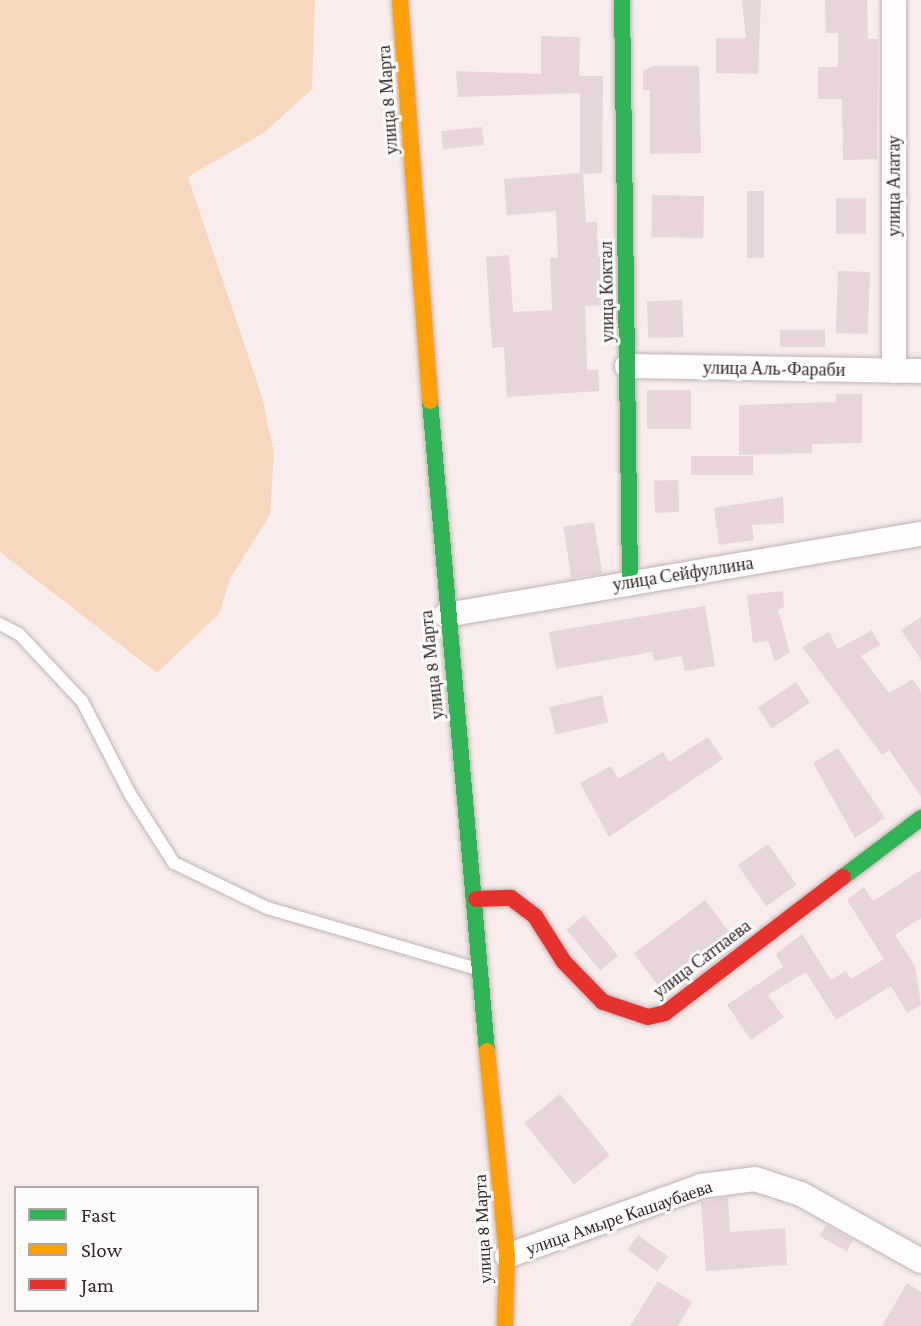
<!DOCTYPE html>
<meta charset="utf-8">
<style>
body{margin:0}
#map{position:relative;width:921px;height:1326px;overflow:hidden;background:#f8ecec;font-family:"Crimson Pro",serif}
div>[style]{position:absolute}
.green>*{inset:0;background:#f6d8bf}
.building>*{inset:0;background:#e7d5d9;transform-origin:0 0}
.roads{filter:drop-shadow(0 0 2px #bfb3b3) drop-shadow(0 0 2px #bfb3b3)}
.lane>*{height:12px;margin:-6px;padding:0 6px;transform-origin:6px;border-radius:6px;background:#fefcfc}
.street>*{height:24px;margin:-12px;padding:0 12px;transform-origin:12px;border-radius:12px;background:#fefcfc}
.fast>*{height:16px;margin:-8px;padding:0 8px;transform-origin:8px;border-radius:8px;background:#30b455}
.slow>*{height:16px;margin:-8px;padding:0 8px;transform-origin:8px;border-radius:8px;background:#ff9f0a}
.jam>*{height:16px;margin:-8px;padding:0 8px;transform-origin:8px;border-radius:8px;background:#e5322d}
span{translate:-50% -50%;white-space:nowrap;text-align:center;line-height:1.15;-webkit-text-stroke:6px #fafbfa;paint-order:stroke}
.street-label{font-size:18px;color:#352827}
.legend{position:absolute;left:14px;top:1186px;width:245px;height:126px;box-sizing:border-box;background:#fafbfa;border:2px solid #aba7a6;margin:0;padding:9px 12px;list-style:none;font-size:21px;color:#352827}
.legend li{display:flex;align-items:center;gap:14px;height:35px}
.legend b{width:35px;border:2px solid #aba7a6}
</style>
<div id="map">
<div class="green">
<i style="clip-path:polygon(0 0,315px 0,312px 89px,265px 132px,188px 177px,262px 397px,274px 452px,270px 515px,230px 579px,219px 614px,157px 673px,0 552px)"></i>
</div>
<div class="building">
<i style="clip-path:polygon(742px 0,761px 0,758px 74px,716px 73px,716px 38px,746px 38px)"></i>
<i style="clip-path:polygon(825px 0,867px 0,868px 39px,878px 39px,877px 159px,843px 160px,842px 99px,818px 99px,818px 67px,838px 67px,838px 33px,826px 33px)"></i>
<i style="clip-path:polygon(541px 36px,580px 37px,579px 76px,603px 76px,602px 173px,583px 174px,586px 222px,597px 222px,598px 257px,605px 256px,601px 306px,585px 306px,587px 370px,598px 370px,599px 391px,507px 397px,504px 347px,492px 348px,486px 257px,509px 255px,513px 312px,552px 310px,550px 258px,558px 258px,556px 211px,507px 215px,504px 179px,580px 173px,580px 93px,458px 97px,456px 71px,541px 74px)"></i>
<i style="clip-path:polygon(655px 66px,699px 66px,701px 153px,650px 154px,650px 90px,643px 90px,643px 70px)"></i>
<i style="left:482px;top:127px;width:18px;height:41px;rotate:84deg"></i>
<i style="left:747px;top:191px;width:17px;height:67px"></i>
<i style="left:652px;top:195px;width:52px;height:42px;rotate:1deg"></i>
<i style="left:836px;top:198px;width:30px;height:36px"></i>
<i style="left:838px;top:271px;width:32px;height:62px;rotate:2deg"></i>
<i style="left:682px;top:300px;width:37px;height:35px;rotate:88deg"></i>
<i style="left:825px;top:330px;width:17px;height:45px;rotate:90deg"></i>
<i style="left:647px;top:390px;width:44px;height:39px"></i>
<i style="clip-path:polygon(836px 394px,862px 394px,862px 443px,812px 444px,812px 453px,739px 455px,739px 405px,836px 402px)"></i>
<i style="left:691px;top:456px;width:62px;height:19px"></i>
<i style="left:678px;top:480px;width:32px;height:24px;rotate:88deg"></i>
<i style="clip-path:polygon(783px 497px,784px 523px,752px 525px,754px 540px,719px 545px,714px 508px)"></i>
<i style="left:594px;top:522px;width:52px;height:31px;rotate:81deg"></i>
<i style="clip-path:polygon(783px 591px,784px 607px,778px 610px,790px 652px,775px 662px,768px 641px,753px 643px,747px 595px)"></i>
<i style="clip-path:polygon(705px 606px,715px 666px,685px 671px,682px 656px,654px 661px,652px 652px,556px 669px,549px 632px)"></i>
<i style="clip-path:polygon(921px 617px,921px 660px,901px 630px)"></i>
<i style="clip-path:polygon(872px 630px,880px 645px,861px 656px,889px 693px,913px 679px,921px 692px,921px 796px,889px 750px,882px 755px,802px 647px,829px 632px,838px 649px)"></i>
<i style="left:796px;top:682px;width:25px;height:46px;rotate:56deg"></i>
<i style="left:602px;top:695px;width:28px;height:54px;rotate:77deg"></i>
<i style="clip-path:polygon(708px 737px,723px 759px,609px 837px,580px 783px,611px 766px,618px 779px,663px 752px,669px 762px)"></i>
<i style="clip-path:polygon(838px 748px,885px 818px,855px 838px,813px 763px)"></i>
<i style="left:768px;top:844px;width:50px;height:37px;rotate:55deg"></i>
<i style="clip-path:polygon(921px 870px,921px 918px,895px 935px,915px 966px,921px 1005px,907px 1013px,891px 986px,836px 1020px,806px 972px,768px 995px,784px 1017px,751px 1040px,727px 1005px,783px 967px,776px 954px,802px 934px,831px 980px,846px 971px,851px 979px,884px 959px,847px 900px,864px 887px,873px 901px)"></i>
<i style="left:705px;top:900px;width:41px;height:89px;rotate:53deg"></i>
<i style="left:584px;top:915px;width:53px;height:23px;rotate:50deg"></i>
<i style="left:560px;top:1094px;width:79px;height:46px;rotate:51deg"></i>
<i style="clip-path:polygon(728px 1197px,730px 1232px,785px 1228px,787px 1265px,706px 1271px,701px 1202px)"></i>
<i style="left:826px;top:1225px;width:31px;height:13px;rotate:29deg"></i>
<i style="left:638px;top:1235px;width:37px;height:18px;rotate:36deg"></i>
<i style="clip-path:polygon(658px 1281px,692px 1302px,678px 1326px,630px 1326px)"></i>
<i style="clip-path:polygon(907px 1283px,921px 1292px,921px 1326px,882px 1326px)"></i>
</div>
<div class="roads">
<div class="lane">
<i style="left:0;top:624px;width:21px;rotate:28deg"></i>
<i style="left:19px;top:634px;width:92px;rotate:46.8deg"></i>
<i style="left:82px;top:701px;width:105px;rotate:62.7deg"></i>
<i style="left:130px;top:794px;width:82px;rotate:57.5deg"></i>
<i style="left:174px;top:863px;width:103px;rotate:25.8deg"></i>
<i style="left:267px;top:908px;width:219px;rotate:16.2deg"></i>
</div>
<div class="street">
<i style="left:894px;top:0;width:371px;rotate:90deg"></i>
<i style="left:627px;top:366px;width:294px;rotate:1deg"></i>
<i style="left:446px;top:615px;width:482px;rotate:-9.7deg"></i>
<i style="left:507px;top:1256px;width:206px;rotate:-19.8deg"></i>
<i style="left:701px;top:1186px;width:54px;rotate:-7.4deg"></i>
<i style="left:755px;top:1179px;width:48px;rotate:18.1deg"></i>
<i style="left:801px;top:1194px;width:137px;rotate:29.2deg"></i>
</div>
<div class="fast">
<i style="left:622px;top:0;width:583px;rotate:89.21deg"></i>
<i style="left:430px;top:401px;width:652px;rotate:84.99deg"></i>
<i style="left:843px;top:877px;width:98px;rotate:-37.1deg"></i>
</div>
<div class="slow">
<i style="left:400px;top:0;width:402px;rotate:85.7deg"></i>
<i style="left:487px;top:1051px;width:206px;rotate:84.4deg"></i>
<i style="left:507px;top:1256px;width:70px;rotate:91.6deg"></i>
</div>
<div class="jam">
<i style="left:476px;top:899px;width:35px;rotate:-2deg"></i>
<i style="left:511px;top:898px;width:30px;rotate:37deg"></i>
<i style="left:535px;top:916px;width:54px;rotate:57.8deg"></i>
<i style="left:564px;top:962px;width:56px;rotate:45.7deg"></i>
<i style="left:603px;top:1002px;width:47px;rotate:18.4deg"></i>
<i style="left:648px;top:1017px;width:17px;rotate:-13deg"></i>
<i style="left:665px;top:1013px;width:224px;rotate:-37.4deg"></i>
</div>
</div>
<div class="street-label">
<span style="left:388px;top:100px;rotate:-94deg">улица 8 Марта</span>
<span style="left:894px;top:186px;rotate:-90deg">улица Алатау</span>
<span style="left:607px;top:292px;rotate:-91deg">улица Коктал</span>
<span style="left:774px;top:369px;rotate:1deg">улица Аль-Фараби</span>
<span style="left:683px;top:574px;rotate:-9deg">улица Сейфуллина</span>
<span style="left:432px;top:665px;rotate:-96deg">улица 8 Марта</span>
<span style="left:702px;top:959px;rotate:-37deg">улица Сатпаева</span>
<span style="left:619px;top:1218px;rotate:-19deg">улица Амыре Кашаубаева</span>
<span style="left:483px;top:1229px;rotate:-93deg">улица 8 Марта</span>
</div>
<ul class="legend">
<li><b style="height:9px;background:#30b455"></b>Fast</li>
<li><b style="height:9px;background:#ff9f0a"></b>Slow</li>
<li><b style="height:9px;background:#e5322d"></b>Jam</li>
</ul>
</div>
